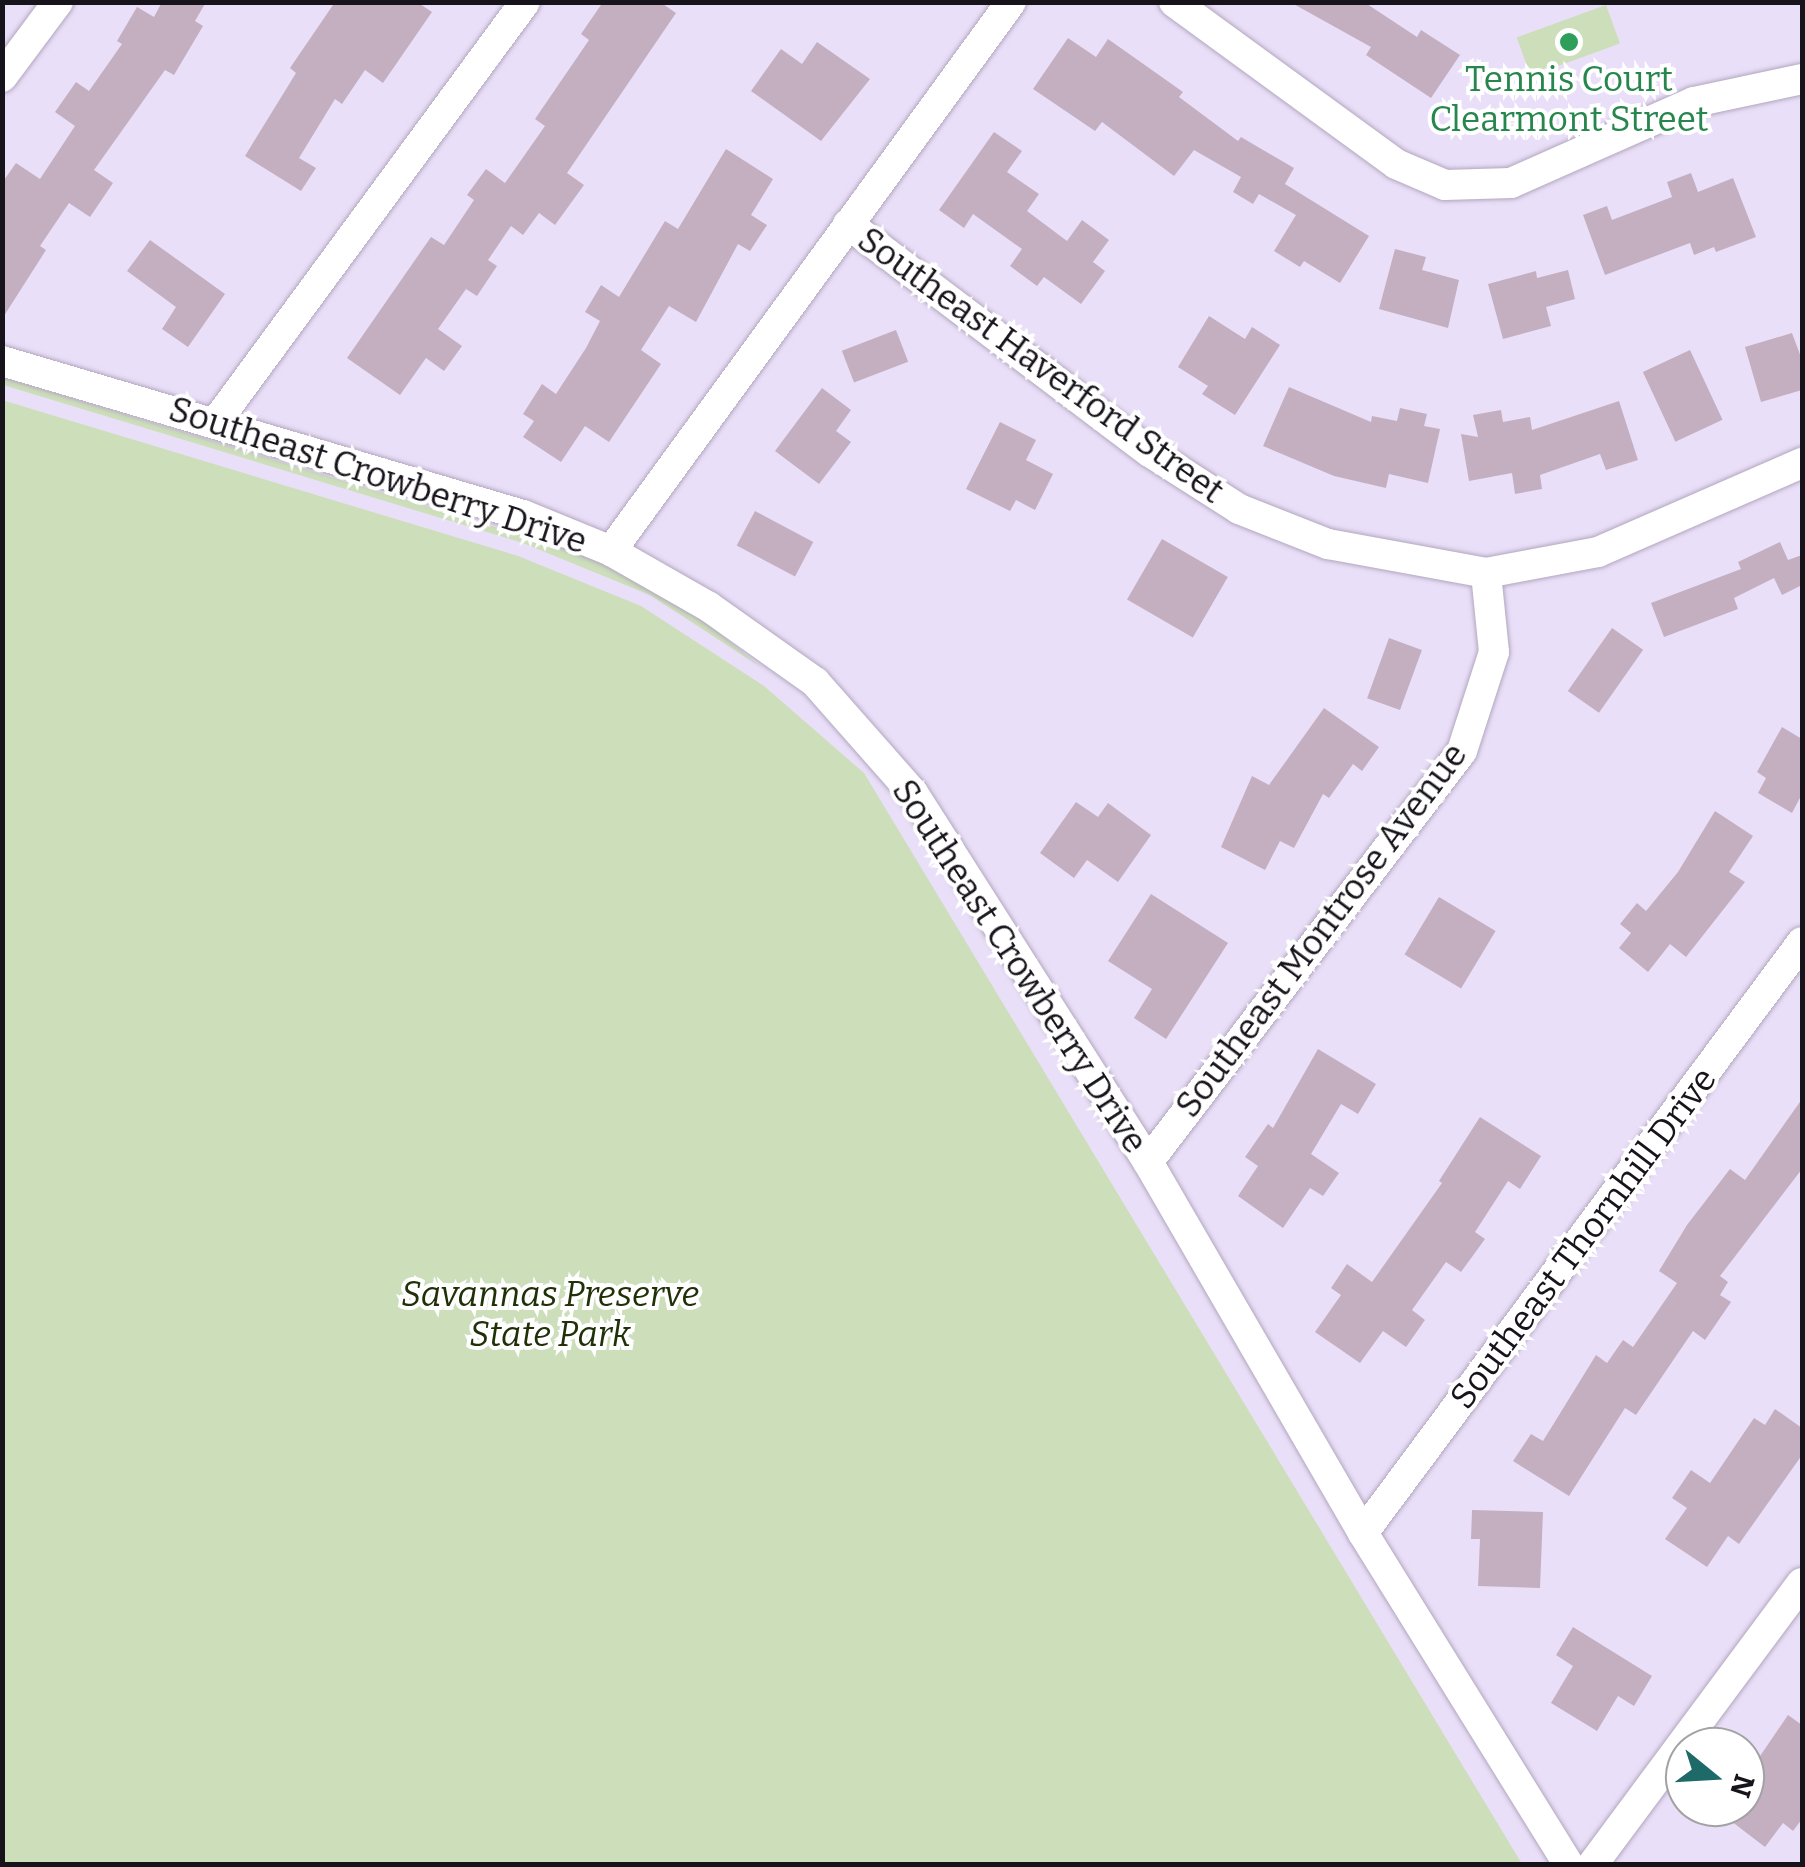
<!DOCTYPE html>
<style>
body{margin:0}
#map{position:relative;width:1805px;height:1867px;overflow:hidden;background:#eadff8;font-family:Bitter,serif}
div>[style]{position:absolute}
.green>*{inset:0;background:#ccdeba;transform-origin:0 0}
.building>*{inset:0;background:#c4afc1;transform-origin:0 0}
.roads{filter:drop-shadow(0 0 2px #b2a7bf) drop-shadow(0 0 2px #b2a7bf)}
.street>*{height:30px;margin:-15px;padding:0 15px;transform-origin:15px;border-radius:15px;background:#fff}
.dots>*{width:28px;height:28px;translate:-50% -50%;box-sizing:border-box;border:5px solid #fff;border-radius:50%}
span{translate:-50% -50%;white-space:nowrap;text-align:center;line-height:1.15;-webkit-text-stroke:8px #fff;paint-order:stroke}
.leisure-label{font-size:35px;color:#27864d}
.street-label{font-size:35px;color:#17131b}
.park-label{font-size:35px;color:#203007;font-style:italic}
.frame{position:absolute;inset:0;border:5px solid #17131b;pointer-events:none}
.north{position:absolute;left:1665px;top:1727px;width:100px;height:100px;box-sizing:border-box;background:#fff;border:2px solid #a2a1a4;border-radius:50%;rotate:108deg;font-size:28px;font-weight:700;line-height:40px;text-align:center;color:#17131b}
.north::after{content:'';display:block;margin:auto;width:35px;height:45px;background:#1e6a69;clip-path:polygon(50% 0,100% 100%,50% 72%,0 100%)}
</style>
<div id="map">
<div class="green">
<i style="left:1606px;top:5px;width:41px;height:95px;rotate:70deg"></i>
<i style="clip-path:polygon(2px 377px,584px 554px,701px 618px,762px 668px,650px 595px,523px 543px,3px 385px)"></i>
<i style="clip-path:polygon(2px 400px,518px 556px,641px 606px,764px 686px,864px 773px,1522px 1864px,3px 1864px)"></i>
</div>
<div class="building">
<i style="clip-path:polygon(162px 2px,206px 2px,195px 21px,203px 26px,174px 75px,165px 70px,94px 170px,113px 183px,90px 217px,69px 203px,40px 246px,46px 250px,2px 319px,2px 183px,16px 163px,40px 179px,75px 126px,55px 112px,76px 82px,89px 91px,122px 44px,117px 41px,137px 7px,154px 17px)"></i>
<i style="clip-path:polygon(335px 2px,417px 2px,432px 12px,383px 83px,365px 70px,342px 104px,335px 99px,299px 158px,316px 168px,301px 191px,245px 156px,296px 73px,290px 68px)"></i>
<i style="clip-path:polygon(603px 2px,660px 2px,676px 13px,567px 173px,584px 185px,555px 225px,539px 213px,523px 235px,511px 226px,488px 260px,497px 266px,477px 296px,466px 289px,438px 329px,462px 346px,444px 371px,426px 358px,400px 395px,347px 358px,431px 237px,444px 245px,474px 200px,467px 195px,486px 169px,505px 183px,545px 126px,535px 119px,589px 40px,581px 34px)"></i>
<i style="clip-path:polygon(1290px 2px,1364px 2px,1417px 37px,1421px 30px,1460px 55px,1431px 98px,1366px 55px,1371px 47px)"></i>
<i style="clip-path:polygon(1068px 38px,1096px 57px,1108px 39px,1183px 92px,1179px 97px,1238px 141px,1241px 137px,1294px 168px,1285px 184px,1369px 236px,1340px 283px,1304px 261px,1300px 267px,1274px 251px,1296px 215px,1259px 194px,1253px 204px,1233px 192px,1241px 177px,1194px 150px,1174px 176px,1102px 122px,1095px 131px,1033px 89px)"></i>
<i style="clip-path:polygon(817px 42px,870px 79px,821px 141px,751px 91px,781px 49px,802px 64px)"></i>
<i style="clip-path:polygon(994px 132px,1022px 151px,1007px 172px,1039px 194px,1027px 211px,1067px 241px,1082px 220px,1109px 240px,1093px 262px,1105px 271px,1081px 304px,1044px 277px,1037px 286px,1010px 266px,1022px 249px,973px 214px,964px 228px,939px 210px)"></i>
<i style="clip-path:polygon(726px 149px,773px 179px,751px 215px,767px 225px,750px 251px,738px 244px,696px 322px,669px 306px,641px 350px,661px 364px,609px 442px,585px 426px,561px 462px,523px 437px,534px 421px,523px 414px,542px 384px,556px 394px,586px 348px,600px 321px,585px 312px,601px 285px,619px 297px,665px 221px,678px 229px)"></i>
<i style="clip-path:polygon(1691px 173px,1698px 192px,1733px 178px,1756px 237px,1716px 252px,1714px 247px,1694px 255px,1690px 243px,1605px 275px,1583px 215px,1607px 206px,1612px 220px,1672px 197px,1667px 182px)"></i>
<i style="clip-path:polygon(150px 240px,225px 294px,188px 347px,162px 329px,176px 307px,127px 271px)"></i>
<i style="clip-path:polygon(1395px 249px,1426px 257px,1422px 270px,1459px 280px,1448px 328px,1379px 309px)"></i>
<i style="clip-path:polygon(1568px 270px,1575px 299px,1546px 307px,1551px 326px,1503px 339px,1488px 284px,1536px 271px,1537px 278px)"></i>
<i style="clip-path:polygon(1209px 316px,1245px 339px,1252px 327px,1280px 345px,1235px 415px,1202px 394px,1208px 386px,1178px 367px)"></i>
<i style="left:896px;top:330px;width:34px;height:58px;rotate:69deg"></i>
<i style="clip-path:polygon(1792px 333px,1802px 360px,1802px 390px,1761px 402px,1745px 347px)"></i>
<i style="left:1690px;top:350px;width:77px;height:52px;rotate:65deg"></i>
<i style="clip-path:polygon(1289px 387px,1371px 422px,1372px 416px,1397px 421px,1400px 408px,1427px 414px,1424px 426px,1440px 429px,1428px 483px,1389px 474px,1386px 488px,1334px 476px,1263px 446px)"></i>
<i style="clip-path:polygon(822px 388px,851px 410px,836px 431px,851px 442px,819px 484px,775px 451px)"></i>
<i style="clip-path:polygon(1619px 401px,1638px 460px,1606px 470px,1600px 454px,1540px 475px,1542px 489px,1515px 494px,1512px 473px,1469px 481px,1461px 434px,1478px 437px,1473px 415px,1501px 410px,1503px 422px,1530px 417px,1532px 430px)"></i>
<i style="clip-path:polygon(1000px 422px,1036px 440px,1026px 460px,1053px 474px,1035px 510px,1016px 500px,1010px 511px,966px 489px)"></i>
<i style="left:755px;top:511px;width:66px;height:39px;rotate:28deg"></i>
<i style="left:1162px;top:539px;width:76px;height:70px;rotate:30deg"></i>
<i style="clip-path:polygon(1780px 542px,1788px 560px,1802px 555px,1802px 585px,1782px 595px,1774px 578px,1734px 598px,1738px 609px,1664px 637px,1651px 603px,1741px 569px,1738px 562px)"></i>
<i style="left:1612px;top:628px;width:38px;height:77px;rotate:35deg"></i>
<i style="left:1389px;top:638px;width:35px;height:64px;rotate:20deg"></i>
<i style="clip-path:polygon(1324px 708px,1379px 747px,1362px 771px,1353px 764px,1329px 798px,1323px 794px,1294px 848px,1280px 841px,1265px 870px,1221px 847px,1252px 776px,1269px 785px)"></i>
<i style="clip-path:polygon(1782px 727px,1802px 739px,1802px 794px,1792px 813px,1758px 793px,1766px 778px,1757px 772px)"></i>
<i style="clip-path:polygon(1076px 802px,1098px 817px,1108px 803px,1151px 835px,1118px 882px,1087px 860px,1074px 878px,1040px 853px)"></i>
<i style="clip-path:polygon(1715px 811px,1753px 836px,1729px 872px,1745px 882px,1686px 957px,1670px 944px,1648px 972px,1619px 948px,1631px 933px,1620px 924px,1637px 903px,1646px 911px,1678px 872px)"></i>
<i style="clip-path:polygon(1151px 894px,1228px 943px,1166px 1039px,1134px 1018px,1152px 989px,1108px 961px)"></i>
<i style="left:1439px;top:897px;width:66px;height:67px;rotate:31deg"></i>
<i style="clip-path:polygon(1318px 1049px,1376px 1084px,1358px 1114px,1341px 1104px,1311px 1154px,1339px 1173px,1323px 1196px,1310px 1188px,1283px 1228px,1238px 1196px,1258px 1166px,1245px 1157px,1268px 1124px,1273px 1128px)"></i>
<i style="clip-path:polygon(1802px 1099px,1802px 1169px,1720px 1276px,1728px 1282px,1720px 1295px,1731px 1302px,1705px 1340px,1693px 1331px,1636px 1415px,1625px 1408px,1569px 1496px,1513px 1461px,1531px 1434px,1543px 1441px,1596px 1355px,1607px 1363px,1623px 1340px,1633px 1347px,1677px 1283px,1659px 1271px,1687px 1225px,1730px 1169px,1745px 1180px)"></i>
<i style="clip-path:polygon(1480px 1117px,1541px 1156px,1520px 1189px,1508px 1181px,1475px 1232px,1485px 1239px,1461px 1272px,1446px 1262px,1412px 1310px,1425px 1320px,1406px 1347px,1383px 1331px,1360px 1363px,1315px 1332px,1341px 1295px,1331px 1288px,1347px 1264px,1372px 1282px,1442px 1183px,1439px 1181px)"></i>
<i style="clip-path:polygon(1775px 1409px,1802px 1428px,1802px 1455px,1739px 1544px,1728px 1536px,1707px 1567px,1665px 1539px,1687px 1508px,1672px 1498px,1691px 1470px,1710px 1483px,1754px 1418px,1765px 1425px)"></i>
<i style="clip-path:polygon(1472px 1510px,1543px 1512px,1540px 1588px,1478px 1586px,1480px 1539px,1471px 1539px)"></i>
<i style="clip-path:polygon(1573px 1627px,1652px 1676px,1634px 1706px,1618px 1696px,1597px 1731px,1551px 1703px,1573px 1666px,1556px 1655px)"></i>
<i style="clip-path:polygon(1788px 1715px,1802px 1725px,1802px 1819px,1793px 1831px,1783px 1823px,1765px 1847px,1727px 1818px,1735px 1807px,1745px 1807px,1745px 1778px)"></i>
</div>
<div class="roads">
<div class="street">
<i style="left:1174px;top:2px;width:275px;rotate:36.1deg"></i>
<i style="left:1396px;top:164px;width:53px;rotate:23.2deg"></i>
<i style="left:1445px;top:185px;width:66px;rotate:-1.7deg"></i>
<i style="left:1511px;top:183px;width:200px;rotate:-23.9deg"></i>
<i style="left:1694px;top:102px;width:110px;rotate:-12deg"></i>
<i style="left:2px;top:77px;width:94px;rotate:-53.3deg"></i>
<i style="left:848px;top:224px;width:378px;rotate:37.1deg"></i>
<i style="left:1150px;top:452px;width:106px;rotate:32.6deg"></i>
<i style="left:1239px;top:509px;width:96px;rotate:21.5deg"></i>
<i style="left:1328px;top:544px;width:161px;rotate:10.4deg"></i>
<i style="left:1486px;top:573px;width:114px;rotate:-10.6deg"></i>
<i style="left:1598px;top:552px;width:223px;rotate:-23.6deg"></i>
<i style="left:2px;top:361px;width:543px;rotate:16.47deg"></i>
<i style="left:523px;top:515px;width:95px;rotate:22.2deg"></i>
<i style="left:611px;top:551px;width:113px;rotate:29.7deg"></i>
<i style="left:709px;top:607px;width:130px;rotate:35.3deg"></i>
<i style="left:815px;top:682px;width:148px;rotate:48.6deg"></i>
<i style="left:913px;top:793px;width:437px;rotate:57.5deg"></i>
<i style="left:1148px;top:1162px;width:429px;rotate:59.9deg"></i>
<i style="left:1363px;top:1533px;width:389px;rotate:58.2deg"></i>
<i style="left:216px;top:422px;width:521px;rotate:-53.66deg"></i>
<i style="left:611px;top:551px;width:679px;rotate:-53.92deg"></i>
<i style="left:1148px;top:1162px;width:517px;rotate:-52.62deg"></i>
<i style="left:1462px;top:751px;width:104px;rotate:-72.1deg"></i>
<i style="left:1494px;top:652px;width:79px;rotate:-95.8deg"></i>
<i style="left:1363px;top:1533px;width:736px;rotate:-53.39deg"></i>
<i style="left:1593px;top:1864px;width:350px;rotate:-53.4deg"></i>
</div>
</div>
<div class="dots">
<i style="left:1569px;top:42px;background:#2e9e5b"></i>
</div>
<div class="leisure-label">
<span style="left:1569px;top:99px">Tennis Court<br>Clearmont Street</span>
</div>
<div class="street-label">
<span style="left:1041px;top:365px;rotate:36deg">Southeast Haverford Street</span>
<span style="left:378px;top:475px;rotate:18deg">Southeast Crowberry Drive</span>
<span style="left:1321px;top:930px;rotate:-53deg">Southeast Montrose Avenue</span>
<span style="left:1020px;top:966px;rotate:57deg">Southeast Crowberry Drive</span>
<span style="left:1583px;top:1238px;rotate:-53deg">Southeast Thornhill Drive</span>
</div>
<div class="park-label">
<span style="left:550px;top:1314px">Savannas Preserve<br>State Park</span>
</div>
<div class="frame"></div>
<div class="north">N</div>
</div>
